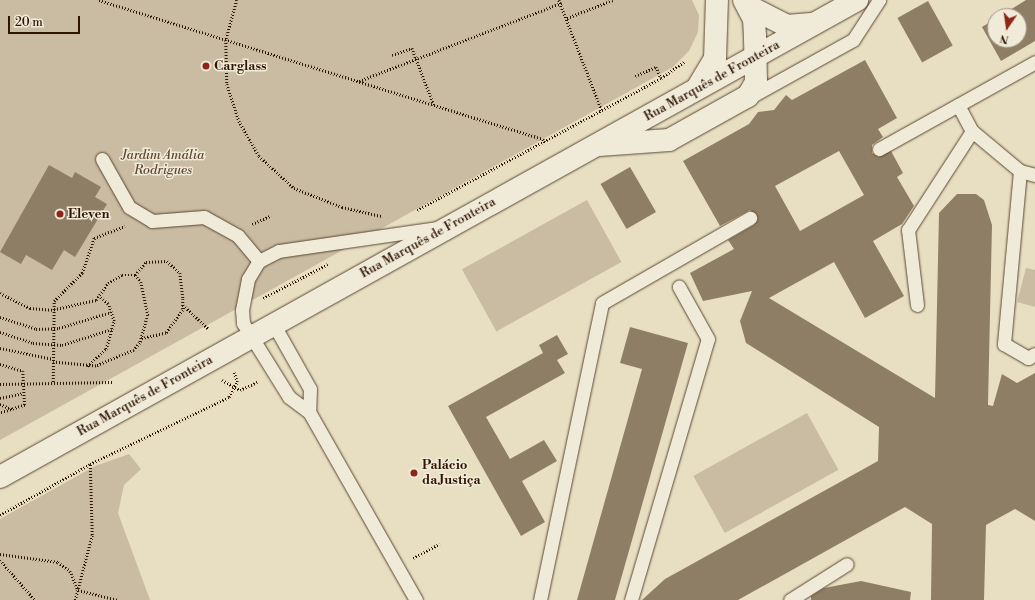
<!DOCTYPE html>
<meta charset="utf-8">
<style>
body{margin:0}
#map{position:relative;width:1035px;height:600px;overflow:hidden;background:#e8dfc3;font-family:"Libre Bodoni",serif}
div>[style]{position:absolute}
.green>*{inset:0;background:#c9bca2;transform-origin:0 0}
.building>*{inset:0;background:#8f7e66;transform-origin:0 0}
.path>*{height:2.5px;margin-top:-1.25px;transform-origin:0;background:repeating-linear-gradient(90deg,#2f1402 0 1px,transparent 0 3px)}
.roads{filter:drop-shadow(0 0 1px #5d4732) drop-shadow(0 0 1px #5d4732)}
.lane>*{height:13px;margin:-6.5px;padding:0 6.5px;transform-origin:6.5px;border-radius:6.5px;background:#f0ead8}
.secondary>*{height:22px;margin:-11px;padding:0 11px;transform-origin:11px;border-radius:11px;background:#f0ead8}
.path-bridge>*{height:2.5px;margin-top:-1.25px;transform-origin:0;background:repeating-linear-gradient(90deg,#2f1402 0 1px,transparent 0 3px)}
.dots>*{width:11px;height:11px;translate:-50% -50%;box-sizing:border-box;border:2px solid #f0ead8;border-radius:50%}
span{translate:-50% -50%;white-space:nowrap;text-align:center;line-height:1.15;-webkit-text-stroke:3px #f0ead8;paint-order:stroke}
.poi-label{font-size:13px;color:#2f1402;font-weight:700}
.left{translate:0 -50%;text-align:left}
.street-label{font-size:13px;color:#2f1402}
.park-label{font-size:13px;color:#5d4632;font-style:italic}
.north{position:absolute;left:987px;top:8px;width:40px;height:40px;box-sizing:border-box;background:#f0ead8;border:1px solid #a39482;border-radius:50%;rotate:193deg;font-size:11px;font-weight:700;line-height:16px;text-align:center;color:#2f1402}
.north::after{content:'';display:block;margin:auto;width:14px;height:18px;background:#8f2418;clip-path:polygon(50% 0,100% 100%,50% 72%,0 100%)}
.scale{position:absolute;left:8px;top:16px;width:72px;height:18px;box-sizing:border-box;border:2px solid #2f1402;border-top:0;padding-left:5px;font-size:12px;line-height:14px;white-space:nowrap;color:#2f1402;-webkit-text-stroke:3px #f0ead8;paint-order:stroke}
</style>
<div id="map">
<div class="green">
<i style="clip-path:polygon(0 0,692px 0,699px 15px,698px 32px,689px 51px,673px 67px,0 440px)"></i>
<i style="left:587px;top:200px;width:71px;height:143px;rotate:61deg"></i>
<i style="clip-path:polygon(1026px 268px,1035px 270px,1035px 307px,1017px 302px)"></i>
<i style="left:807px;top:413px;width:65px;height:130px;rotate:61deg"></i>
<i style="clip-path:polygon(129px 454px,141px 469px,124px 485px,118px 513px,150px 600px,0 600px,0 519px,95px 466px)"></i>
</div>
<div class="building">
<i style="clip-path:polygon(1026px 0,1035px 0,1035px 41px,1001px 61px,982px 27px,995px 19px,995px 40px,1019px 40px,1019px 16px,1000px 16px)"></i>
<i style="left:928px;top:1px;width:51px;height:35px;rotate:61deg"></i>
<i style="clip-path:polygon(evenodd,865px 60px,897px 118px,878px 129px,883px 137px,872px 145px,872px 153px,879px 157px,891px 151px,903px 173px,897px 177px,914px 206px,902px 224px,873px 241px,904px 296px,865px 318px,834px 262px,769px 298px,935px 398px,939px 213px,957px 194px,976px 194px,984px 200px,992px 225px,988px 405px,993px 406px,1002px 374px,1017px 383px,1035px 373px,1035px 521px,1015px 509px,986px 525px,984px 600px,931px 600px,932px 524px,905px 507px,738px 600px,642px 600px,665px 579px,878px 461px,879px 427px,746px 343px,740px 321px,752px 291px,703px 301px,690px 273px,734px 249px,728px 240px,754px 225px,758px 218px,750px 210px,720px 226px,683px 161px,749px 124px,758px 112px,774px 110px,786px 95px,792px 100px,865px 60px,839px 151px,864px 195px,800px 231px,775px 186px,839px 151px)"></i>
<i style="clip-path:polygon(49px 165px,72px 178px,75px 172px,101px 187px,95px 197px,107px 204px,75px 257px,64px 250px,52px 270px,26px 255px,21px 264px,0 252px)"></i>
<i style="left:630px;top:167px;width:52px;height:34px;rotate:60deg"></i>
<i style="clip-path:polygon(630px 327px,688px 343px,615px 600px,577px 600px,642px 369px,620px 363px)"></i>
<i style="clip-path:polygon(557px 335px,568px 354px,557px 360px,565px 373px,486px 417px,510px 459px,544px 440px,557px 461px,522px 481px,545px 522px,521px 536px,448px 406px,543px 353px,539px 345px)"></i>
<i style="clip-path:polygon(861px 581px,911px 592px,910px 600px,811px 600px,811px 596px,824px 588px)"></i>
</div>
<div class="path">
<i style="left:99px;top:0;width:465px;rotate:17.4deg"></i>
<i style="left:543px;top:139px;width:4px;rotate:63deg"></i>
<i style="left:237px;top:0;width:41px;rotate:105.4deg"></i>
<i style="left:226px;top:40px;width:44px;rotate:88.7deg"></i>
<i style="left:227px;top:84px;width:39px;rotate:72deg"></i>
<i style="left:239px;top:121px;width:40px;rotate:60.3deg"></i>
<i style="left:259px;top:156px;width:47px;rotate:42.4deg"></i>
<i style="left:294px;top:188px;width:52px;rotate:21.6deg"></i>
<i style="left:342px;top:207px;width:40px;rotate:13deg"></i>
<i style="left:559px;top:0;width:119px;rotate:68.8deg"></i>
<i style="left:567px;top:18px;width:49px;rotate:-21.4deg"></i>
<i style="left:392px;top:55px;width:21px;rotate:-19deg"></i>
<i style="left:412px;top:48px;width:61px;rotate:68.9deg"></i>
<i style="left:635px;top:76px;width:23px;rotate:-23deg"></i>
<i style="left:656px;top:67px;width:12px;rotate:66deg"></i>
<i style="left:359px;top:81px;width:217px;rotate:-21.1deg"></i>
<i style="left:417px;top:210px;width:277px;rotate:-28.4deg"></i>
<i style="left:661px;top:78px;width:29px;rotate:-35deg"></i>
<i style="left:252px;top:224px;width:20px;rotate:-24deg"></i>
<i style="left:135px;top:275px;width:17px;rotate:-50deg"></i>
<i style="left:146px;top:262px;width:21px;rotate:-3deg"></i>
<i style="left:167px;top:261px;width:18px;rotate:43deg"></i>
<i style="left:180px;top:273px;width:26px;rotate:83deg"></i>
<i style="left:183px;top:299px;width:11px;rotate:90deg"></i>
<i style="left:183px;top:310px;width:29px;rotate:126deg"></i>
<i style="left:166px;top:333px;width:26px;rotate:167deg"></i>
<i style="left:0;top:293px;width:34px;rotate:27deg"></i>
<i style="left:30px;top:308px;width:21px;rotate:5deg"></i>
<i style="left:51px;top:310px;width:46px;rotate:-12.5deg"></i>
<i style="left:96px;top:300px;width:21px;rotate:-55deg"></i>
<i style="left:108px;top:283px;width:16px;rotate:-30deg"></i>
<i style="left:122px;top:275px;width:13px"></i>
<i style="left:135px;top:275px;width:9px;rotate:49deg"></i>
<i style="left:141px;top:282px;width:34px;rotate:78deg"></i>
<i style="left:148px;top:315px;width:29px;rotate:106deg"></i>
<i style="left:140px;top:343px;width:9px;rotate:131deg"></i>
<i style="left:134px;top:350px;width:41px;rotate:157.2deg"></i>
<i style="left:96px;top:366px;width:43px;rotate:-174.7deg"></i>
<i style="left:263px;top:298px;width:73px;rotate:-27.6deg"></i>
<i style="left:183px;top:305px;width:35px;rotate:43deg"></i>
<i style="left:0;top:317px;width:38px;rotate:18deg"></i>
<i style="left:36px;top:329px;width:23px;rotate:-2deg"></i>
<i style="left:59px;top:328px;width:54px;rotate:-17.1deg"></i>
<i style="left:0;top:332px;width:35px;rotate:18deg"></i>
<i style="left:33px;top:343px;width:29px;rotate:4deg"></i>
<i style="left:62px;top:345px;width:52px;rotate:-17.7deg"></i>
<i style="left:0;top:348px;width:54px;rotate:11.7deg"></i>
<i style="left:0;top:364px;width:24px;rotate:17deg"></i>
<i style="left:23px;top:371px;width:34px;rotate:87deg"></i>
<i style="left:25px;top:405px;width:26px;rotate:162deg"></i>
<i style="left:87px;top:366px;width:25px;rotate:-42deg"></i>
<i style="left:106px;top:349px;width:29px;rotate:-74deg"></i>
<i style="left:114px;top:321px;width:18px;rotate:-109deg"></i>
<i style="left:108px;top:304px;width:12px;rotate:-138deg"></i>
<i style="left:222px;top:380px;width:21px;rotate:29deg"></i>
<i style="left:240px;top:390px;width:19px;rotate:-25deg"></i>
<i style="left:53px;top:382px;width:81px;rotate:-89.3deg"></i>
<i style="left:54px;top:301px;width:40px;rotate:-45deg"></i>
<i style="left:82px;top:273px;width:37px;rotate:-71deg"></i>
<i style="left:94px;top:238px;width:33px;rotate:-21deg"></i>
<i style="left:0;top:384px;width:112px;rotate:-1deg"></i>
<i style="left:0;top:398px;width:24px;rotate:-12deg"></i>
<i style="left:0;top:404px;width:13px;rotate:23deg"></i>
<i style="left:0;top:515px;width:103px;rotate:-29.5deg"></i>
<i style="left:90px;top:464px;width:154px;rotate:-25.7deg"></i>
<i style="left:229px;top:397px;width:17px;rotate:-62deg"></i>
<i style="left:237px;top:382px;width:10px;rotate:-107deg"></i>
<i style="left:0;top:554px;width:59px;rotate:7.9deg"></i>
<i style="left:58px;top:562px;width:15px;rotate:37deg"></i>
<i style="left:70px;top:571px;width:21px;rotate:67deg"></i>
<i style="left:78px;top:590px;width:41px;rotate:14deg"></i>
<i style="left:413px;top:558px;width:30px;rotate:-28deg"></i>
<i style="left:75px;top:600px;width:67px;rotate:-75.3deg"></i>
<i style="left:92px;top:535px;width:71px;rotate:-91.6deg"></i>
</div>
<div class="roads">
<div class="lane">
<i style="left:750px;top:97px;width:118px;rotate:-29deg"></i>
<i style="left:853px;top:40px;width:48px;rotate:-57deg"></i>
<i style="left:958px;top:105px;width:30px;rotate:62deg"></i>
<i style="left:972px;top:131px;width:62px;rotate:39.8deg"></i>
<i style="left:1020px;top:171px;width:16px;rotate:15deg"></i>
<i style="left:879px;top:149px;width:179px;rotate:-29.1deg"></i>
<i style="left:102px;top:159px;width:55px;rotate:60.6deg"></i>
<i style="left:129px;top:207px;width:27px;rotate:31deg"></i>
<i style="left:152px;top:221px;width:52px;rotate:-4.4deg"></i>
<i style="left:204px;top:217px;width:39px;rotate:29deg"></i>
<i style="left:238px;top:236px;width:33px;rotate:50deg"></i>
<i style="left:1020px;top:171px;width:174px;rotate:95.3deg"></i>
<i style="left:1004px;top:344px;width:28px;rotate:30deg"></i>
<i style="left:1028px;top:358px;width:8px;rotate:-30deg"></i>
<i style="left:917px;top:305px;width:76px;rotate:-96.8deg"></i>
<i style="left:908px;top:230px;width:118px;rotate:-57.1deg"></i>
<i style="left:274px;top:325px;width:73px;rotate:60.6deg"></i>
<i style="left:310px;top:389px;width:23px;rotate:92deg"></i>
<i style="left:416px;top:600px;width:216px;rotate:-119.6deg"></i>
<i style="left:309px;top:412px;width:25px;rotate:-143deg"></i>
<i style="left:289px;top:397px;width:87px;rotate:-121.9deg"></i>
<i style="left:243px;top:323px;width:13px;rotate:-94deg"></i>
<i style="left:242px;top:310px;width:32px;rotate:-79deg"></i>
<i style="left:248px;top:279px;width:21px;rotate:-59deg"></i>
<i style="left:259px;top:261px;width:22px;rotate:-27deg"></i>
<i style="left:279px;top:251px;width:159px;rotate:-8.3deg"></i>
<i style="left:540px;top:600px;width:303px;rotate:-78.2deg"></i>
<i style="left:602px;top:303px;width:171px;rotate:-29.9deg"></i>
<i style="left:631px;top:600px;width:272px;rotate:-73.6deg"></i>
<i style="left:708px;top:339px;width:60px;rotate:-119.1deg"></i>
<i style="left:790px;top:600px;width:67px;rotate:-32.3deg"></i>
</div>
<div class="secondary">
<i style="left:748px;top:6px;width:44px;rotate:27.1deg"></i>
<i style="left:787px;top:26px;width:24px;rotate:-5deg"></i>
<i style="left:698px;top:87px;width:33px;rotate:-59deg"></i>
<i style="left:715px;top:59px;width:59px;rotate:-88.1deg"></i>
<i style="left:599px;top:145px;width:70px;rotate:-4.1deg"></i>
<i style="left:669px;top:140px;width:90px;rotate:-29.1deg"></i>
<i style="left:748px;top:96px;width:16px;rotate:-60deg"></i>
<i style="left:756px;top:82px;width:45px;rotate:-91.3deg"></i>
<i style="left:755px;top:37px;width:18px;rotate:-93deg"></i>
<i style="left:754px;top:19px;width:21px;rotate:-118deg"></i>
<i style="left:0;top:477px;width:981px;rotate:-29.1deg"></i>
</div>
</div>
<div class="path-bridge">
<i style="left:0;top:560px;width:53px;rotate:48.8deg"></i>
</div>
<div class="dots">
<i style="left:206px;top:66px;background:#8f2418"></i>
<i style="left:60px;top:214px;background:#8f2418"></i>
<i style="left:414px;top:473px;background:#8f2418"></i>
</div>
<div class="poi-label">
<span class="left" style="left:214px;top:66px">Carglass</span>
<span class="left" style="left:68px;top:214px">Eleven</span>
<span class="left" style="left:422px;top:473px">Palácio<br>da Justiça</span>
</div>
<div class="street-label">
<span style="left:712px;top:81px;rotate:-29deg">Rua Marquês de Fronteira</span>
<span style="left:428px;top:238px;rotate:-29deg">Rua Marquês de Fronteira</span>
<span style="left:145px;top:396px;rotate:-29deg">Rua Marquês de Fronteira</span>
</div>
<div class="park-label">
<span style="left:163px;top:163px">Jardim Amália<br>Rodrigues</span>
</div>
<div class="north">N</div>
<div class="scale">20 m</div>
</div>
